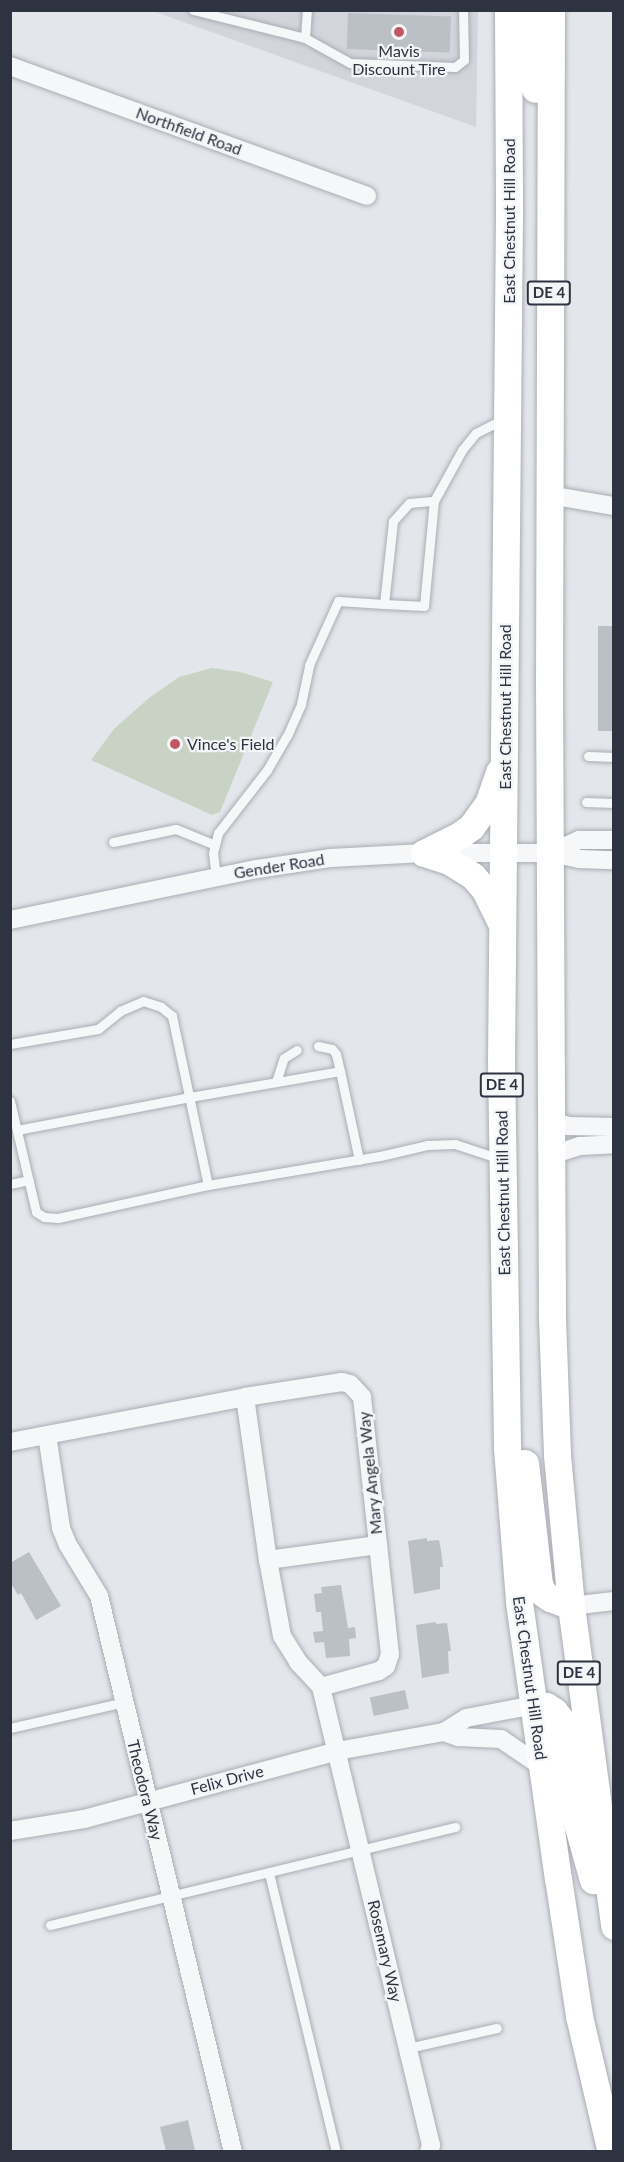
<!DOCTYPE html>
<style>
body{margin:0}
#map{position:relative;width:624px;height:2162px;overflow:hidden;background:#e3e6ea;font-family:Lato,sans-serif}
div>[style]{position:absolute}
.built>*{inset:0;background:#d2d5db}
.green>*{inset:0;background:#c8d3c5}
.building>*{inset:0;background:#bbbfc6;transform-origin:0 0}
.roads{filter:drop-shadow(0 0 2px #a9adb4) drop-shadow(0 0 2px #a9adb4)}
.lane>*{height:9px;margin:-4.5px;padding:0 4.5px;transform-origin:4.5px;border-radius:4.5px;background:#f6f7f8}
.street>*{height:18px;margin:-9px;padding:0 9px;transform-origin:9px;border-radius:9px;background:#f6f7f8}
.primary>*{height:27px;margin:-13.5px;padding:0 13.5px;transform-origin:13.5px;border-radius:13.5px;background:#fff}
.dots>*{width:16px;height:16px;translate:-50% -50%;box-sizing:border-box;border:3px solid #f3f5f7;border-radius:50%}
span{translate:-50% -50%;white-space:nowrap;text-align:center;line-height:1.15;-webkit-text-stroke:4.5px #f3f5f7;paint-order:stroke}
.shield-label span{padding:2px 4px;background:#f3f5f7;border:2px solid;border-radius:4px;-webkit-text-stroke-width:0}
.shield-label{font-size:15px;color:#2d3340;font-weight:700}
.poi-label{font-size:16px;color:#2d3340}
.left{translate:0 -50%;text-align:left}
.street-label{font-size:16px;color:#2d3340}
.frame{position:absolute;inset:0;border:12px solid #2d3340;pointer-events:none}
</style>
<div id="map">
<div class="built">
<i style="clip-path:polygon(153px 11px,478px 11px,476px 127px)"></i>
</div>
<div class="green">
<i style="clip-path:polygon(212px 668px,240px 672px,273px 682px,220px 812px,212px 815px,91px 760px,114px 729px,149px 698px,179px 677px)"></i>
</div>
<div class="building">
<i style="left:348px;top:13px;width:103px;height:36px;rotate:2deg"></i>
<i style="left:598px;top:626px;width:16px;height:105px"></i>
<i style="clip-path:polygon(427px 1538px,427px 1541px,439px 1540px,441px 1550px,443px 1567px,440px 1567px,440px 1589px,414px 1594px,408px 1541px)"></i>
<i style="clip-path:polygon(29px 1552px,61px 1606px,36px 1620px,21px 1593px,18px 1595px,10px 1582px,10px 1563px)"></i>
<i style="clip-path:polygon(341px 1585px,348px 1628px,355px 1627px,356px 1638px,349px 1639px,350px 1656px,326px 1658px,324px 1642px,315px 1643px,313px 1632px,323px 1631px,321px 1612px,316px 1612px,314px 1594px,322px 1593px,321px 1587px)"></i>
<i style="clip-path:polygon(436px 1622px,436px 1624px,447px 1623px,451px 1651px,448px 1651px,449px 1673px,422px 1678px,416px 1625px)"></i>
<i style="left:405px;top:1690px;width:19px;height:36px;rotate:78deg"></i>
<i style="clip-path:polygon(188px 2120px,195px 2151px,166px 2151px,160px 2127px)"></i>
</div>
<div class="roads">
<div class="lane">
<i style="left:193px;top:10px;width:115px;rotate:14deg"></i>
<i style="left:305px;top:38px;width:51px;rotate:29.1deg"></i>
<i style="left:350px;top:63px;width:105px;rotate:2.2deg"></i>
<i style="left:455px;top:67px;width:11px;rotate:-38deg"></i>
<i style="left:464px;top:60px;width:50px;rotate:-91.1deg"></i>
<i style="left:305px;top:38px;width:28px;rotate:-86deg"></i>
<i style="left:384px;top:604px;width:40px;rotate:2.9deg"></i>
<i style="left:424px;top:606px;width:105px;rotate:-84.6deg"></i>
<i style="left:588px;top:756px;width:26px;rotate:2deg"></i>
<i style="left:586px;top:802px;width:28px;rotate:2deg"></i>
<i style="left:113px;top:842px;width:64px;rotate:-11.7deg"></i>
<i style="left:176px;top:829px;width:42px;rotate:22.3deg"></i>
<i style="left:216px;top:877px;width:24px;rotate:-97deg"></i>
<i style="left:213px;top:853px;width:21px;rotate:-76deg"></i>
<i style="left:218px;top:833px;width:80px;rotate:-52.1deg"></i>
<i style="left:267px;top:770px;width:39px;rotate:-60deg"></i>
<i style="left:287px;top:736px;width:35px;rotate:-66deg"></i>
<i style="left:301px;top:704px;width:40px;rotate:-78deg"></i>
<i style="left:309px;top:665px;width:70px;rotate:-65.6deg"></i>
<i style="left:338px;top:601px;width:46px;rotate:3.7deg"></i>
<i style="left:384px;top:604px;width:83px;rotate:-83.8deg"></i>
<i style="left:393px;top:521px;width:24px;rotate:-48deg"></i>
<i style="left:409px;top:503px;width:25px;rotate:-5deg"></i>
<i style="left:434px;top:501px;width:58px;rotate:-61.2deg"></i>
<i style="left:462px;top:450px;width:22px;rotate:-51deg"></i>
<i style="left:476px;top:433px;width:30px;rotate:-27deg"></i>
<i style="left:10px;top:1044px;width:89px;rotate:-9.7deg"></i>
<i style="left:98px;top:1029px;width:28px;rotate:-39deg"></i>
<i style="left:120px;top:1011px;width:25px;rotate:-23deg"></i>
<i style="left:143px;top:1001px;width:19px;rotate:18deg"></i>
<i style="left:161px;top:1007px;width:14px;rotate:39deg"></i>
<i style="left:172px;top:1016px;width:173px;rotate:78deg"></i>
<i style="left:318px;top:1046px;width:14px;rotate:12deg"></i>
<i style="left:332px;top:1049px;width:6px;rotate:51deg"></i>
<i style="left:336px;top:1054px;width:17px;rotate:77deg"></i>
<i style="left:276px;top:1082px;width:25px;rotate:-72deg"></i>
<i style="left:284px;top:1058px;width:15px;rotate:-32deg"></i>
<i style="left:10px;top:1101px;width:114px;rotate:76.8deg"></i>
<i style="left:36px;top:1212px;width:9px;rotate:32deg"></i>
<i style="left:44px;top:1217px;width:14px;rotate:4deg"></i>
<i style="left:58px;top:1218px;width:154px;rotate:-12.4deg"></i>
<i style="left:208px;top:1185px;width:174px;rotate:-9.6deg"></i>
<i style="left:380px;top:1156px;width:48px;rotate:-13.2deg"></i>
<i style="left:427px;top:1145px;width:28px;rotate:-2deg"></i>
<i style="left:455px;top:1144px;width:47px;rotate:18.4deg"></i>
<i style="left:17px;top:1130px;width:176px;rotate:-10.8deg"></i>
<i style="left:190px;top:1097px;width:152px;rotate:-9.8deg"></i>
<i style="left:340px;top:1071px;width:91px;rotate:77.9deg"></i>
<i style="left:10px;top:1184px;width:19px;rotate:-12deg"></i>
<i style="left:10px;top:1728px;width:117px;rotate:-12.8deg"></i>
<i style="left:269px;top:1873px;width:287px;rotate:76.5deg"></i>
<i style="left:50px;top:1925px;width:417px;rotate:-13.6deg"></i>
<i style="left:408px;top:2048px;width:91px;rotate:-12.7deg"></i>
</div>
<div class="street">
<i style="left:10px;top:66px;width:380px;rotate:20deg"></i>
<i style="left:549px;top:495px;width:66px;rotate:9.6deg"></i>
<i style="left:551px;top:853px;width:31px;rotate:-25deg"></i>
<i style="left:579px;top:840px;width:35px"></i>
<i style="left:10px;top:920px;width:252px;rotate:-11.7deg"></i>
<i style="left:257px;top:869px;width:75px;rotate:-8.5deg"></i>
<i style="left:331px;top:858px;width:93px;rotate:-3.1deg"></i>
<i style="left:424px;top:853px;width:127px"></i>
<i style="left:551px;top:853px;width:29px;rotate:12deg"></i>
<i style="left:579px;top:859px;width:35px;rotate:2deg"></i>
<i style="left:551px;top:1121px;width:19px;rotate:16deg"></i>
<i style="left:569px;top:1126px;width:45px;rotate:1.3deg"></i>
<i style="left:551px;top:1158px;width:9px;rotate:-36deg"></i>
<i style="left:558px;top:1153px;width:23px;rotate:-18deg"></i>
<i style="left:580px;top:1146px;width:34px;rotate:-3deg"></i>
<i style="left:245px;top:1397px;width:165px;rotate:82deg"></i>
<i style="left:268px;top:1560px;width:77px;rotate:79.6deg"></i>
<i style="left:282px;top:1636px;width:31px;rotate:58deg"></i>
<i style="left:298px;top:1662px;width:34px;rotate:47deg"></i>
<i style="left:47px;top:1435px;width:94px;rotate:81.4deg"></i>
<i style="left:61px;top:1528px;width:18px;rotate:68deg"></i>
<i style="left:68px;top:1545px;width:60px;rotate:58.7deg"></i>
<i style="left:99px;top:1596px;width:572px;rotate:76.45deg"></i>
<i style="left:10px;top:1442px;width:239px;rotate:-10.8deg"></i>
<i style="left:245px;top:1397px;width:98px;rotate:-8.8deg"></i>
<i style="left:342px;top:1382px;width:8px;rotate:14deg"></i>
<i style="left:350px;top:1384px;width:18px;rotate:47deg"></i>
<i style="left:362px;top:1397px;width:259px;rotate:83.8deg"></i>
<i style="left:390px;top:1654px;width:13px;rotate:108deg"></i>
<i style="left:386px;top:1666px;width:9px;rotate:144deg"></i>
<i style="left:379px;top:1671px;width:60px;rotate:164.6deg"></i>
<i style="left:268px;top:1560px;width:111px;rotate:-7.8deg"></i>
<i style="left:571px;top:1606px;width:43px;rotate:-6.6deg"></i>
<i style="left:321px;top:1687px;width:471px;rotate:76.5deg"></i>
<i style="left:431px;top:2145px;width:7px;rotate:106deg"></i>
<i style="left:444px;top:1732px;width:15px;rotate:20deg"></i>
<i style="left:458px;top:1737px;width:43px;rotate:2.7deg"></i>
<i style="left:501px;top:1739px;width:50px;rotate:34.3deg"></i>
<i style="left:10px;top:1831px;width:75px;rotate:-9.2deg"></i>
<i style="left:84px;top:1819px;width:262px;rotate:-15deg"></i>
<i style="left:337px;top:1751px;width:109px;rotate:-10.1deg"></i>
<i style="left:444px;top:1732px;width:26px;rotate:-32deg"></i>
<i style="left:466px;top:1718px;width:69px;rotate:-10.8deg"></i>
</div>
<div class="primary">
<i style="left:508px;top:10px;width:204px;rotate:89.7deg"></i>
<i style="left:509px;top:214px;width:848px;rotate:90.54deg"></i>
<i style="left:501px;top:1062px;width:386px;rotate:89.1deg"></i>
<i style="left:507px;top:1448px;width:154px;rotate:85.5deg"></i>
<i style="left:519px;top:1602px;width:279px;rotate:82deg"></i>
<i style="left:558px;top:1878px;width:140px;rotate:81.3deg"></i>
<i style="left:579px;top:2016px;width:140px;rotate:76.8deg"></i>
<i style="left:529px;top:10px;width:79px;rotate:85.7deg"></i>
<i style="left:551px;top:10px;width:669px;rotate:90.17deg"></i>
<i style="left:549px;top:679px;width:639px;rotate:89.73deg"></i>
<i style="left:552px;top:1318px;width:137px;rotate:87.9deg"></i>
<i style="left:557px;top:1455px;width:152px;rotate:84.7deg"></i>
<i style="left:571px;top:1606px;width:323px;rotate:82.3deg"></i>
<i style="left:424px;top:853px;width:40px;rotate:-26.6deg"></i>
<i style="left:460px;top:835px;width:14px;rotate:-36deg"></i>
<i style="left:471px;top:827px;width:29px;rotate:-54deg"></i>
<i style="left:488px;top:804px;width:34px;rotate:-71deg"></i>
<i style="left:424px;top:853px;width:26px;rotate:18deg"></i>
<i style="left:449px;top:861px;width:28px;rotate:32deg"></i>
<i style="left:473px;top:876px;width:18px;rotate:49deg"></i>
<i style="left:485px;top:890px;width:37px;rotate:64deg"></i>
<i style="left:525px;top:1463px;width:122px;rotate:83.4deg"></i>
<i style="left:539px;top:1584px;width:10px;rotate:66deg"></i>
<i style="left:543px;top:1593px;width:9px;rotate:36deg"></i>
<i style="left:550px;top:1598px;width:22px;rotate:21deg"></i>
<i style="left:534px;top:1705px;width:12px;rotate:5deg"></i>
<i style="left:546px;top:1706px;width:9px;rotate:32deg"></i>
<i style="left:554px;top:1711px;width:14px;rotate:51deg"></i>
<i style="left:563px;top:1722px;width:83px;rotate:83.8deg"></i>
<i style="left:572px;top:1805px;width:78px;rotate:74.4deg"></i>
</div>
</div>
<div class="dots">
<i style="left:399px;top:32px;background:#c15763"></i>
<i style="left:175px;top:744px;background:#c15763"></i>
</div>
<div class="shield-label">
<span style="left:549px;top:293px">DE 4</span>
<span style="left:502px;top:1085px">DE 4</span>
<span style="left:579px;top:1673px">DE 4</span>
</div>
<div class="poi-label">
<span style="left:399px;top:60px">Mavis<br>Discount Tire</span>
<span class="left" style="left:187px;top:744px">Vince's Field</span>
</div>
<div class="street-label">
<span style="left:189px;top:131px;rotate:20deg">Northfield Road</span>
<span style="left:509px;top:221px;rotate:-90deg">East Chestnut Hill Road</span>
<span style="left:505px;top:707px;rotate:-90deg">East Chestnut Hill Road</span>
<span style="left:279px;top:866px;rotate:-9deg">Gender Road</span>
<span style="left:503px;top:1193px;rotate:-91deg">East Chestnut Hill Road</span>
<span style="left:370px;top:1473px;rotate:-96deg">Mary Angela Way</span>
<span style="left:530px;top:1678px;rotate:82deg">East Chestnut Hill Road</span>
<span style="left:227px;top:1780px;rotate:-15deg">Felix Drive</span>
<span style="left:145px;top:1790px;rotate:76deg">Theodora Way</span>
<span style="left:385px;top:1951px;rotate:77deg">Rosemary Way</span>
</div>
<div class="frame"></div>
</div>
